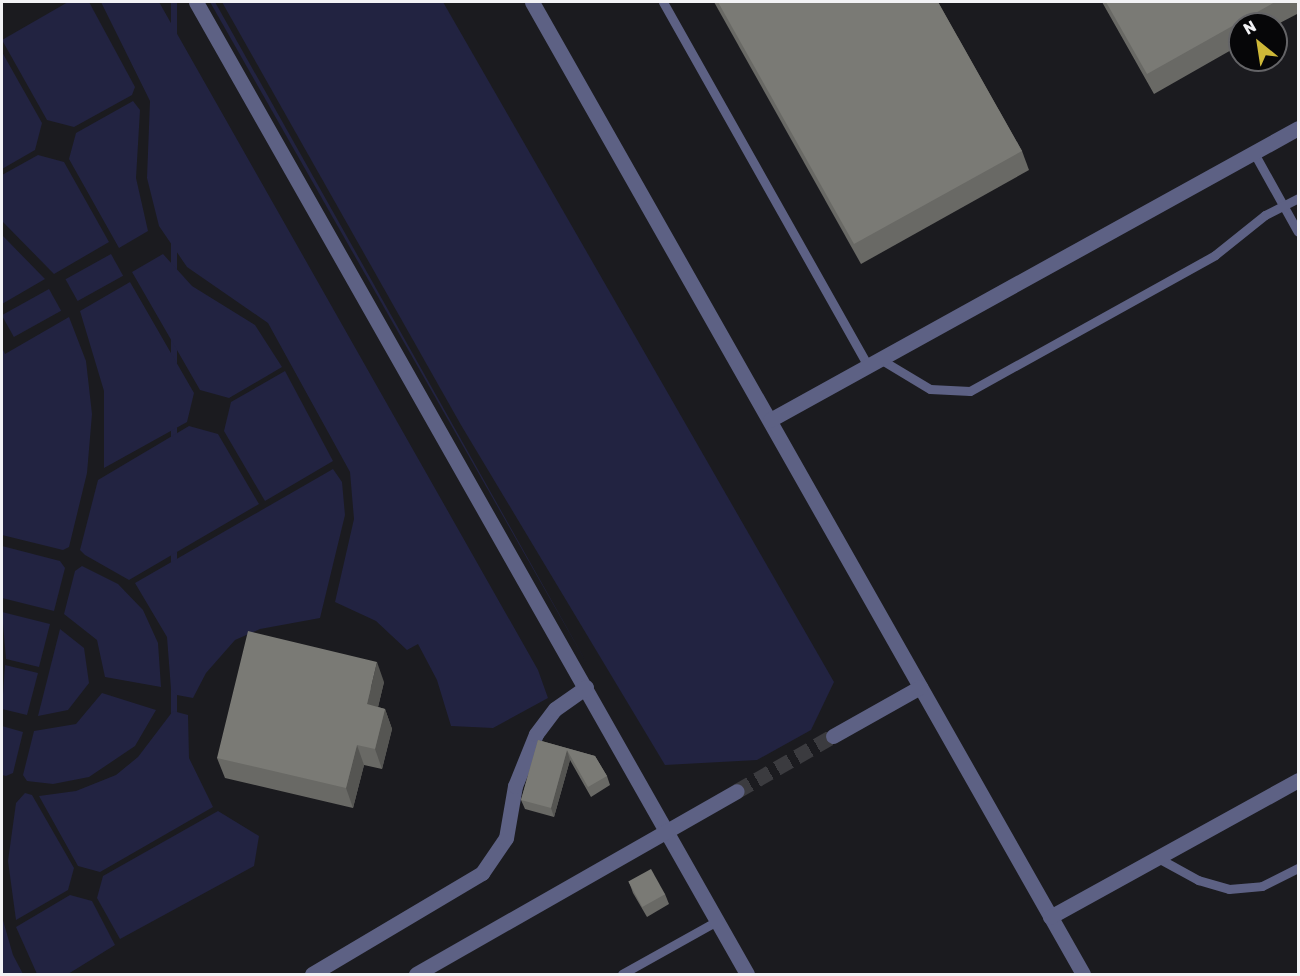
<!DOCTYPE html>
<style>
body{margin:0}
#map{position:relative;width:1300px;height:976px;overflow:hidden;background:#1b1b1f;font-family:Rubik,sans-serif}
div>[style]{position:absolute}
.green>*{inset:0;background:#222341;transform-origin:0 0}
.minor-tunnel>*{height:15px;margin-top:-7.5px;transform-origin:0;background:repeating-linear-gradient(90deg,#3b3b3f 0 15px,transparent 0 23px)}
.service>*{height:9px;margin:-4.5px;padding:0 4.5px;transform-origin:4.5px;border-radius:4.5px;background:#5d6184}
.minor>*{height:15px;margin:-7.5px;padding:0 7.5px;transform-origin:7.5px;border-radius:7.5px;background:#5d6184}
.wall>*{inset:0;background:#696965}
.shaded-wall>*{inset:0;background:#555552}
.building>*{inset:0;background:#7a7a75;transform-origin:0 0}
span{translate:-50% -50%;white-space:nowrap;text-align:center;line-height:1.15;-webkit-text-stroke:4.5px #060608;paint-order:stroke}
.frame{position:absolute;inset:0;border:3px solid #f2f2f5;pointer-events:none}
.north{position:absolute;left:1228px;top:12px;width:60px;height:60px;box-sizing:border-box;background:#060608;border:2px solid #646467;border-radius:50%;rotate:330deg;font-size:16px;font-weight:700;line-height:24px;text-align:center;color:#f2f2f5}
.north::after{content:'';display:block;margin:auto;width:21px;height:27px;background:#ceb838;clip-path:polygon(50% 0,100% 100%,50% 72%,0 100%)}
</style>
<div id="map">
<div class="green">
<i style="clip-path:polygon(68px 2px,89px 2px,135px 87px,132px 95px,74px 127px,47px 120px,2px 40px)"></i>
<i style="clip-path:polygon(101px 2px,159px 2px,538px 670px,548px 698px,493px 728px,451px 726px,437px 680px,418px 644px,407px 650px,376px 621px,335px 602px,354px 519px,350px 472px,268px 323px,187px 267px,159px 226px,147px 178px,150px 101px)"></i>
<i style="left:171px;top:2px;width:6px;height:770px"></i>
<i style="clip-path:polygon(210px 2px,215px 2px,589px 667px)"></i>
<i style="clip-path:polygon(222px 2px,443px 2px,834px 682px,811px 730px,757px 760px,665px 765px,461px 425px)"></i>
<i style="clip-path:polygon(2px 52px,42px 123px,35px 150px,2px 169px)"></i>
<i style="clip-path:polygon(133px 101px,140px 110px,136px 178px,148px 231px,119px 248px,69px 159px,76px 133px)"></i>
<i style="clip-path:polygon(38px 155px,64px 162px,109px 242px,54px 274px,2px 221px,2px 175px)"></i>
<i style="clip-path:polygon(2px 235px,45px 279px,2px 304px)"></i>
<i style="left:111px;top:254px;width:25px;height:52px;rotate:61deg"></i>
<i style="clip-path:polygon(163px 254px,192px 286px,255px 325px,282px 367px,229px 398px,200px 390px,132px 272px)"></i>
<i style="clip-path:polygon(130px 282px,194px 393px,187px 422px,104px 468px,104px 391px,80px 311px)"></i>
<i style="left:49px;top:289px;width:25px;height:54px;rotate:61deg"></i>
<i style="clip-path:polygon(69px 317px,86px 361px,92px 414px,87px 473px,69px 547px,63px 550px,2px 535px,2px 348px,5px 354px)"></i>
<i style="clip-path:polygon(285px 371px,333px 461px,265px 501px,224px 431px,231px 402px)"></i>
<i style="clip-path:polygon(189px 426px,218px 434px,259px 504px,129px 580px,85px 555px,80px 550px,98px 480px)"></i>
<i style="clip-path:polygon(333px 469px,342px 482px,345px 515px,320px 618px,260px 629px,235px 640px,206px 673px,193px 698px,177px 695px,171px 689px,167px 637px,135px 583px)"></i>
<i style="clip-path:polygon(2px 546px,60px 561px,65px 568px,54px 611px,2px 598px)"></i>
<i style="clip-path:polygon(82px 566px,118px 584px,143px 610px,158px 643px,161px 687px,105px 677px,97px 640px,64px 614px,75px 571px)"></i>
<i style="clip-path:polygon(2px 612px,50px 624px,39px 667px,6px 659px)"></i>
<i style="clip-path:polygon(60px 629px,84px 648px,89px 683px,68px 710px,38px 716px)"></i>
<i style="clip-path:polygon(5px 665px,38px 673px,27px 715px,2px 709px)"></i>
<i style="clip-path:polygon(102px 693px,156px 710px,135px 746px,89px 777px,53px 784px,27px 781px,23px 775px,34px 731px,76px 724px)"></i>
<i style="clip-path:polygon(173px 711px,188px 715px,189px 758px,213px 807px,100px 872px,78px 866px,39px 796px,76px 791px,116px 775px,138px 757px)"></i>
<i style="clip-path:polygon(2px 726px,23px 732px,13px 773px,6px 776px,2px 775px)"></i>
<i style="clip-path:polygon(25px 793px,32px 795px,74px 868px,68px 890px,16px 920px,8px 861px,16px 803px)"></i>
<i style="clip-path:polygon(218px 811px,259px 836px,254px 866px,120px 939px,97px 898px,103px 876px)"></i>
<i style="clip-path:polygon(70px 895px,92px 901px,115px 945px,68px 974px,37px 974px,16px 927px)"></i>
<i style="clip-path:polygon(2px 917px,13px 955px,23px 974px,2px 974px)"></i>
</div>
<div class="minor-tunnel">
<i style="left:737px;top:791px;width:111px;rotate:-29.8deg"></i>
</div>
<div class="service">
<i style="left:663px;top:2px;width:418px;rotate:60.6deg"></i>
<i style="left:1254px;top:153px;width:90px;rotate:60.9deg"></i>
<i style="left:880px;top:359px;width:58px;rotate:31deg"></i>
<i style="left:930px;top:389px;width:40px;rotate:2.9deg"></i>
<i style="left:970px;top:391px;width:280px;rotate:-29deg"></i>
<i style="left:1215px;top:255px;width:64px;rotate:-38.7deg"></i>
<i style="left:1265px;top:215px;width:37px;rotate:-27deg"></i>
<i style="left:1158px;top:858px;width:46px;rotate:28.8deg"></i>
<i style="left:1198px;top:880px;width:32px;rotate:16deg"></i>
<i style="left:1229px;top:889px;width:33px;rotate:-5deg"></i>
<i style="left:1262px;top:886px;width:40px;rotate:-26.6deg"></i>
<i style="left:622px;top:974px;width:109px;rotate:-29.2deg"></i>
</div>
<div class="minor">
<i style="left:196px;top:2px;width:1117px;rotate:60.45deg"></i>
<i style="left:532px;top:2px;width:1117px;rotate:60.45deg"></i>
<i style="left:770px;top:420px;width:603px;rotate:-28.94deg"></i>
<i style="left:833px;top:736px;width:100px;rotate:-29.4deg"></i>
<i style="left:1050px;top:917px;width:283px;rotate:-28.9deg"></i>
<i style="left:312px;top:974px;width:198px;rotate:-30.7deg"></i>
<i style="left:482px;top:873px;width:42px;rotate:-55.6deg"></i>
<i style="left:506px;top:838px;width:53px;rotate:-80.2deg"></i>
<i style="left:515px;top:786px;width:56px;rotate:-68deg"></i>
<i style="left:536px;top:734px;width:31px;rotate:-53deg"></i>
<i style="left:555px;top:709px;width:38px;rotate:-35deg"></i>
<i style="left:416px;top:974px;width:369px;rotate:-29.7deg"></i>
</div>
<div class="wall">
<i style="clip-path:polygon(714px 2px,938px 2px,1022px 151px,1029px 170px,861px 264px)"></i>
<i style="clip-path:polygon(1102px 2px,1299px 2px,1299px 13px,1276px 25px,1276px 24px,1240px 24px,1240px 45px,1154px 94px)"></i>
<i style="clip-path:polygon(384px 682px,378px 707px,385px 709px,392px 729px,382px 769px,364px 765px,353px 808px,225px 778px,217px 758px)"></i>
<i style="clip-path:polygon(538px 740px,595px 756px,607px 776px,610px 785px,591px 797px,570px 760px,554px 817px,525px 809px,521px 800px)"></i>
<i style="clip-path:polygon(629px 882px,665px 894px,669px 904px,647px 917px,633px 893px)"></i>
</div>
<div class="shaded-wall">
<i style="clip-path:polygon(377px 662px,384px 682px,374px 724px,367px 704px)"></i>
<i style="clip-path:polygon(385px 709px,392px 729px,382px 769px,375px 749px)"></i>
<i style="clip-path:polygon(357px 745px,364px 765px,353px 808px,346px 788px)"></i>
<i style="clip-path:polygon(567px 750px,570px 760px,554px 817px,551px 808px)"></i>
</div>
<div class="building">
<i style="clip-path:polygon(718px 2px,938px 2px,1022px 151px,854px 244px)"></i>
<i style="clip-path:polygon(1106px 2px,1275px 2px,1147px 74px)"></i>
<i style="clip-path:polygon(248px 631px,377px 662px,367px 704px,385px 709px,375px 749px,357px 745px,346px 788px,217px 758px)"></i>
<i style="clip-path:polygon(538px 740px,595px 756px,607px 776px,588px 787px,567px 750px,551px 808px,521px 800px)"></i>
<i style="left:651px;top:869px;width:29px;height:26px;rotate:61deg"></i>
</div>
<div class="frame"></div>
<div class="north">N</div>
</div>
